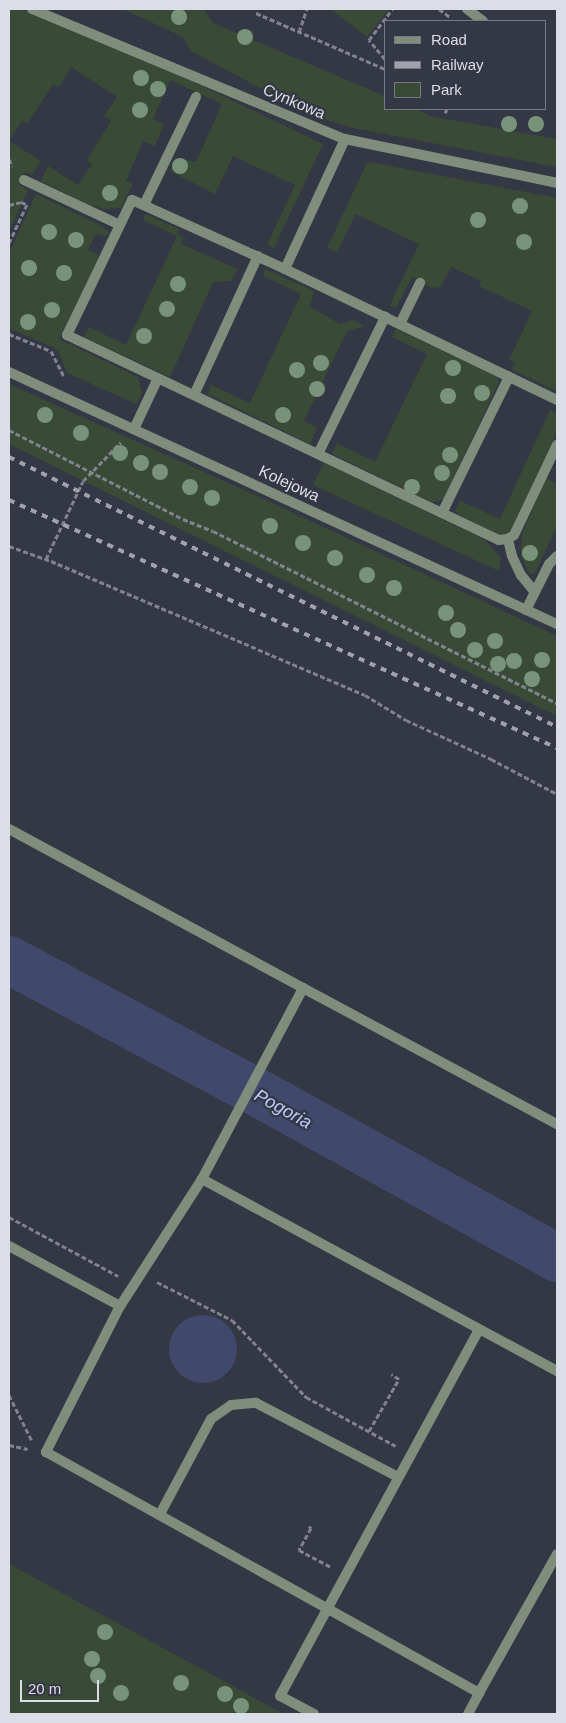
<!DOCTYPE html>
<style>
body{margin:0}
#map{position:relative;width:566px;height:1723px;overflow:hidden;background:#343744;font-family:Helvetica,sans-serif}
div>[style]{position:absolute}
.green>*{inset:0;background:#394b36}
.water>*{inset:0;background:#40496c}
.round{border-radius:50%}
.river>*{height:48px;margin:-24px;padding:0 24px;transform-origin:24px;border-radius:24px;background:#40496c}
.path>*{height:3px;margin-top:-1.5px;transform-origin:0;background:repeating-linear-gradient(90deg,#80838e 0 5px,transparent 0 7.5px)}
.service>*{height:10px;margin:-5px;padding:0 5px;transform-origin:5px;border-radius:5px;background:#808d7d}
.minor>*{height:10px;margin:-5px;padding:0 5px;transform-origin:5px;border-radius:5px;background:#808d7d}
.rail>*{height:4px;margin-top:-2px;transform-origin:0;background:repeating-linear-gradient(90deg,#a0a3ad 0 6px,transparent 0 12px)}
.trees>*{width:16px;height:16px;margin:-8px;border-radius:50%;background:#79937a}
span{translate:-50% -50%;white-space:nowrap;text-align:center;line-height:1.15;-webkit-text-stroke:4.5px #343744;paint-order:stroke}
.street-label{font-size:16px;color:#dbdee6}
.water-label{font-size:18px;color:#bbcafc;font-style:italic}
.frame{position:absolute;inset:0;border:10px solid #dbdee6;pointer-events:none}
.legend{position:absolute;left:384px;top:20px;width:162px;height:90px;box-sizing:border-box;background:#343744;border:1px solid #777a85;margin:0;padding:6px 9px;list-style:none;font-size:15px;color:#dbdee6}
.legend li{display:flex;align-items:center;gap:10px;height:25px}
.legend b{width:25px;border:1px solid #777a85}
.scale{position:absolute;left:20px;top:1680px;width:79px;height:22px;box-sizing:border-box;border:2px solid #dbdee6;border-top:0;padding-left:6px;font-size:15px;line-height:18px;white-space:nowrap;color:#dbdee6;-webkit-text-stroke:4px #343744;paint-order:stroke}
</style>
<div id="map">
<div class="green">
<i style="clip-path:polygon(9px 9px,20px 9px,181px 76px,323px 144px,274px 248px,267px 245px,295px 185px,233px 156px,215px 194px,170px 171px,176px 158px,196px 162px,222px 104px,170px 80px,153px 119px,164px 124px,155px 146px,143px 141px,126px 181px,133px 184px,121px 208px,104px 209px,87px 204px,41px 181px,48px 166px,78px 185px,92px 164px,87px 160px,111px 121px,104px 116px,117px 97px,71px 67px,59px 87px,53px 84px,28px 123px,22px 120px,9px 141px)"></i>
<i style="clip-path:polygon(123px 9px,204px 9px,213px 23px,385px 96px,385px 109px,414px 109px,434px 117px,557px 139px,557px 167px,354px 128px,324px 119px,296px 107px,191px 51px,183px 37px)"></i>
<i style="clip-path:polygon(330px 9px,389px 9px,367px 37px)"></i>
<i style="clip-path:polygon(9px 141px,41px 161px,32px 175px,24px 172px,18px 184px,28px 190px,9px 232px)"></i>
<i style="clip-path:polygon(370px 162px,557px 198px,557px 391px,512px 370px,515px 363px,509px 360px,532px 311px,479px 286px,481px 281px,451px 267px,440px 288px,430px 287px,412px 277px,396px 308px,390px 305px,419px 244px,356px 214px,337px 252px,327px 248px,367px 163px)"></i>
<i style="clip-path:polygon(36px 194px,100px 225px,110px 233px,106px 236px,96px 234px,88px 250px,97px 254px,98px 259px,59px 339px,138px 377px,142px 393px,136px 404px,67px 373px,59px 352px,52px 347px,9px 328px,9px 253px)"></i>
<i style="clip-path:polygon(145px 214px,179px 229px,177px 234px,183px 238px,181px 244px,238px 269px,231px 281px,213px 282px,170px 377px,84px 337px,89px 327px,126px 345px,177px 236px,143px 220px)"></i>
<i style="clip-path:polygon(265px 269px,314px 291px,310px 307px,340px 324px,353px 320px,365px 326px,347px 331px,304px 421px,317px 428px,310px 444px,208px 394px,211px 385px,250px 403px,301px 294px,263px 276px)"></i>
<i style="clip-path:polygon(396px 329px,497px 377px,499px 382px,444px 498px,439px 501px,432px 502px,332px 454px,337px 443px,375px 462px,427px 354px,392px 337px)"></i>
<i style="clip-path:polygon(9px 384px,244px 490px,557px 636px,557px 716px,9px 444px)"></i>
<i style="clip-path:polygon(550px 410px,557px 413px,557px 427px,554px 439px,510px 531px,505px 535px,500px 535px,459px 515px,455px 511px,460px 501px,500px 519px)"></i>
<i style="clip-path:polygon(324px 463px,485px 540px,501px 558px,499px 571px,313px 485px)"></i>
<i style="clip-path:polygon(546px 478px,557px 484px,557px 526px,534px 575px,528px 572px,521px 555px,522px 534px)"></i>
<i style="clip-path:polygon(9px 1564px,284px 1714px,9px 1714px)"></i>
</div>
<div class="water">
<i class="round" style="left:169px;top:1315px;width:68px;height:68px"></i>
</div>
<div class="river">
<i style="left:9px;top:960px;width:274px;rotate:28.1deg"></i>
<i style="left:251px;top:1089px;width:350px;rotate:28.9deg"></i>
</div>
<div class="path">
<i style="left:439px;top:9px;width:14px;rotate:36deg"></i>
<i style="left:256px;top:13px;width:141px;rotate:23.5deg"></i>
<i style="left:299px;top:32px;width:24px;rotate:-71deg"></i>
<i style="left:385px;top:59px;width:25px;rotate:-130deg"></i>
<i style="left:369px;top:40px;width:39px;rotate:-53deg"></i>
<i style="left:445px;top:113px;width:4px;rotate:-63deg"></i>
<i style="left:9px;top:159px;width:8px;rotate:67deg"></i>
<i style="left:9px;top:205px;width:12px;rotate:-14deg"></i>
<i style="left:21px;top:202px;width:5px;rotate:22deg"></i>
<i style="left:9px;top:243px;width:45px;rotate:-65.1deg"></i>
<i style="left:9px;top:334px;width:45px;rotate:22deg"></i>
<i style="left:51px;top:351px;width:28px;rotate:63deg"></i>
<i style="left:9px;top:430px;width:195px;rotate:27.1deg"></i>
<i style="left:183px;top:519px;width:32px;rotate:22deg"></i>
<i style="left:213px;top:531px;width:385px;rotate:26.6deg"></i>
<i style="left:9px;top:546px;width:45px;rotate:19.7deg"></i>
<i style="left:51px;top:561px;width:341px;rotate:23.1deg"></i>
<i style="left:365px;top:695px;width:48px;rotate:31.4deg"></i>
<i style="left:406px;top:720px;width:94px;rotate:24.6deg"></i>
<i style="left:491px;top:759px;width:75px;rotate:27.9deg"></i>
<i style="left:46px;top:559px;width:86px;rotate:-64.6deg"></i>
<i style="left:83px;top:481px;width:54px;rotate:-45.7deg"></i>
<i style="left:9px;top:1217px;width:124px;rotate:28.4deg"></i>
<i style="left:157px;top:1282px;width:84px;rotate:26.9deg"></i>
<i style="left:232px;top:1320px;width:107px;rotate:46.1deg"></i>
<i style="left:306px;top:1397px;width:102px;rotate:28.6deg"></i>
<i style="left:9px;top:1395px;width:51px;rotate:63.4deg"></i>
<i style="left:369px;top:1431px;width:60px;rotate:-60deg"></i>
<i style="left:399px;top:1379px;width:9px;rotate:-148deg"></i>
<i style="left:9px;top:1445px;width:19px;rotate:12deg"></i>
<i style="left:309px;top:1526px;width:3px;rotate:45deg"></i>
<i style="left:311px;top:1528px;width:25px;rotate:119deg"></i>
<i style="left:299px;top:1550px;width:36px;rotate:28deg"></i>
</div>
<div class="service">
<i style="left:467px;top:9px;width:20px;rotate:37deg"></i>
<i style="left:24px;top:180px;width:106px;rotate:25.1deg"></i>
<i style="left:144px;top:205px;width:120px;rotate:-64.3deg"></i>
<i style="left:285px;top:269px;width:143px;rotate:-65.2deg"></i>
<i style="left:400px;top:324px;width:46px;rotate:-64deg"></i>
<i style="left:194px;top:395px;width:153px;rotate:-65.3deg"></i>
<i style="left:557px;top:400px;width:302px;rotate:-154.3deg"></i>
<i style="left:285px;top:269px;width:168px;rotate:-155.7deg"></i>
<i style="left:132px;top:200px;width:150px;rotate:115.7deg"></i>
<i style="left:67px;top:335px;width:478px;rotate:25.4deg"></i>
<i style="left:499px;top:540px;width:9px;rotate:-6deg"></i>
<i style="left:508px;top:539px;width:7px;rotate:-34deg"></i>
<i style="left:514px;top:535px;width:100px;rotate:-64.5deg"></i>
<i style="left:134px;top:429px;width:56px;rotate:-64.8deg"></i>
<i style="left:318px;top:454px;width:153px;rotate:-63.9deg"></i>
<i style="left:442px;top:513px;width:152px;rotate:-63.8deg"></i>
<i style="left:508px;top:539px;width:17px;rotate:77deg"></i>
<i style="left:512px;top:556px;width:21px;rotate:65deg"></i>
<i style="left:521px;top:575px;width:22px;rotate:51deg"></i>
<i style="left:526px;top:610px;width:51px;rotate:-63.4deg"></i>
<i style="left:549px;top:564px;width:11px;rotate:-45deg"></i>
<i style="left:9px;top:829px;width:334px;rotate:28.4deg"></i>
<i style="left:202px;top:1179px;width:216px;rotate:-62.1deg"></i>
<i style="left:303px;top:988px;width:288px;rotate:28.2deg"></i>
<i style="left:9px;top:1246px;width:126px;rotate:28.4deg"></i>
<i style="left:557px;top:1371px;width:404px;rotate:-151.6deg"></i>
<i style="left:202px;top:1179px;width:151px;rotate:122.8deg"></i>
<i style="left:120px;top:1306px;width:164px;rotate:116.9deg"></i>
<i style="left:46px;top:1452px;width:496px;rotate:29.1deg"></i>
<i style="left:479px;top:1693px;width:159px;rotate:-60.7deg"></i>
<i style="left:160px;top:1514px;width:108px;rotate:-61.8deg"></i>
<i style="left:211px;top:1419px;width:24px;rotate:-35deg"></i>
<i style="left:231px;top:1405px;width:25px;rotate:-5deg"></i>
<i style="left:256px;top:1403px;width:160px;rotate:27.5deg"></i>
<i style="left:314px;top:1714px;width:38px;rotate:-152deg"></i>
<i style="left:280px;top:1696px;width:417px;rotate:-61.5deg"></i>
<i style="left:468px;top:1714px;width:24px;rotate:-62deg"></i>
</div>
<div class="minor">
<i style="left:32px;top:9px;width:339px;rotate:22.6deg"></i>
<i style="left:345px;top:139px;width:217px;rotate:11.7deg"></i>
<i style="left:9px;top:372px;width:603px;rotate:24.7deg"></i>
</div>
<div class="rail">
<i style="left:9px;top:457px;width:611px;rotate:26.23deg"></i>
<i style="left:9px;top:500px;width:602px;rotate:24.35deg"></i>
</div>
<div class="trees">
<i style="left:179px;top:17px"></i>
<i style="left:245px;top:37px"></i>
<i style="left:141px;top:78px"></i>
<i style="left:158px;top:89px"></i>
<i style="left:140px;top:110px"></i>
<i style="left:509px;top:124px"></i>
<i style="left:536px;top:124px"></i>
<i style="left:180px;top:166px"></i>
<i style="left:110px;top:193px"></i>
<i style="left:520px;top:206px"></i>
<i style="left:478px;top:220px"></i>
<i style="left:49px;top:232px"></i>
<i style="left:76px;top:240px"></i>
<i style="left:524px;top:242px"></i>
<i style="left:29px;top:268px"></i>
<i style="left:64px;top:273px"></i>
<i style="left:178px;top:284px"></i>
<i style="left:167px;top:309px"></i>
<i style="left:52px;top:310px"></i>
<i style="left:28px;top:322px"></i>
<i style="left:144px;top:336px"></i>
<i style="left:321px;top:363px"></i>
<i style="left:453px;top:368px"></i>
<i style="left:297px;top:370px"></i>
<i style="left:317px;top:389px"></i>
<i style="left:482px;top:393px"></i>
<i style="left:448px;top:396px"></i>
<i style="left:45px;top:415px"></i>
<i style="left:283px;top:415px"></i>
<i style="left:81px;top:433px"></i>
<i style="left:120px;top:453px"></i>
<i style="left:450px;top:455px"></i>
<i style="left:141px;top:463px"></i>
<i style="left:160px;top:472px"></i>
<i style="left:442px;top:473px"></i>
<i style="left:190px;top:487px"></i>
<i style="left:412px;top:487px"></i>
<i style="left:212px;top:498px"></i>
<i style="left:270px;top:526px"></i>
<i style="left:303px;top:543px"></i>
<i style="left:530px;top:553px"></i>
<i style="left:335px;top:558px"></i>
<i style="left:367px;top:575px"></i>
<i style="left:394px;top:588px"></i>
<i style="left:446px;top:613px"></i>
<i style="left:458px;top:630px"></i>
<i style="left:495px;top:641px"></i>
<i style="left:475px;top:650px"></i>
<i style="left:542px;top:660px"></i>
<i style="left:514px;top:661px"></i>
<i style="left:498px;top:664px"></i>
<i style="left:532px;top:679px"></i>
<i style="left:105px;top:1632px"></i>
<i style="left:92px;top:1659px"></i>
<i style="left:98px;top:1676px"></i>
<i style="left:181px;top:1683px"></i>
<i style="left:121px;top:1693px"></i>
<i style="left:225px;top:1694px"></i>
<i style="left:241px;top:1706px"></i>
</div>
<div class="street-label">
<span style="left:294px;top:102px;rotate:23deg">Cynkowa</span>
<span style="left:289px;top:484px;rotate:25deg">Kolejowa</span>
</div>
<div class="water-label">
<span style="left:283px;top:1109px;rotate:29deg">Pogoria</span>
</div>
<div class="frame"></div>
<ul class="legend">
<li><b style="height:6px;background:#808d7d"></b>Road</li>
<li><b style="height:6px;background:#a0a3ad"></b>Railway</li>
<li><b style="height:14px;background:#394b36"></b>Park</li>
</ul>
<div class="scale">20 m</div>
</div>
